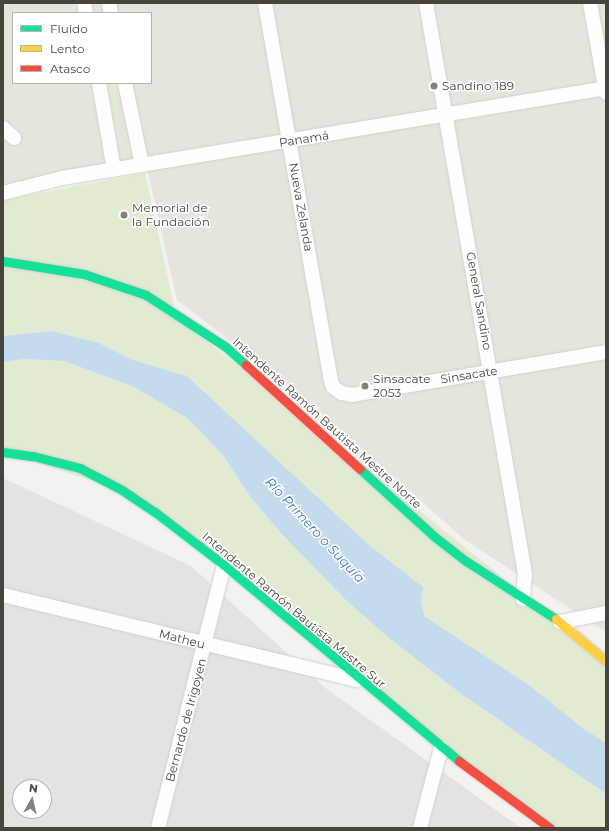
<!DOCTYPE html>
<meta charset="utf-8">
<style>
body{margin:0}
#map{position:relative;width:609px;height:831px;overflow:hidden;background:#f3f2ef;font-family:Montserrat,sans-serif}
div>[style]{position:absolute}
.residential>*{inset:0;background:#e7e4dd}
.industrial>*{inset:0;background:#e5e2df}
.green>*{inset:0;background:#e0ebd2;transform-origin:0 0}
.water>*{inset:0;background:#c3dbed}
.roads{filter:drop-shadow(0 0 1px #d1d0cc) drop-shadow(0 0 1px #d1d0cc)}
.street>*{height:14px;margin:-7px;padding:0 7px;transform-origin:7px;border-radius:7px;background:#fdfdfd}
.fast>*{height:9px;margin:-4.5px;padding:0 4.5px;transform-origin:4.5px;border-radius:4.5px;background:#16e098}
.slow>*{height:9px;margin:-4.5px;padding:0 4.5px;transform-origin:4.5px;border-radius:4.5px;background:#ffcf43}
.jam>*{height:9px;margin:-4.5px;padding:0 4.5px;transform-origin:4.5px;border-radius:4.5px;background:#f24e42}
.dots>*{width:11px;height:11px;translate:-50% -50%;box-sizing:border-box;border:2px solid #fff;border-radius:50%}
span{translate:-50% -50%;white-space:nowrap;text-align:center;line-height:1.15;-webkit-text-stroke:3px #fff;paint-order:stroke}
.poi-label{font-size:12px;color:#49443b}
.left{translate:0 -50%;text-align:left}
.street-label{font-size:12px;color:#49443b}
.water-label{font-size:13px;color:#3b7aae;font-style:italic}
.frame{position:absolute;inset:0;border:4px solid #49443b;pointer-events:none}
.legend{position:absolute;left:12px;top:12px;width:140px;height:72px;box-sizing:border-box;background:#fff;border:1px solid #b6b4b1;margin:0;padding:5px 7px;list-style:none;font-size:12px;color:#49443b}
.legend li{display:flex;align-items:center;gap:8px;height:20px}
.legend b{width:20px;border:1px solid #b6b4b1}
.north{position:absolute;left:12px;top:779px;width:40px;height:40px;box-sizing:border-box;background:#fff;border:1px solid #b6b4b1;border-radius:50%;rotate:8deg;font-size:11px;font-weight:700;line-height:16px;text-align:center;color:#49443b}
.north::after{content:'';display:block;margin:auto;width:14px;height:18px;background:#84817a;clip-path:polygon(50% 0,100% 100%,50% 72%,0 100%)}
</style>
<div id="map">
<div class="residential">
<i style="clip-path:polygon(evenodd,3px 3px,606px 3px,606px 632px,465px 540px,301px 395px,177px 300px,145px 159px,3px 187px,3px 3px,13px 13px,151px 13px,151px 83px,13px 83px,13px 13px)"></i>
</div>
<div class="industrial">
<i style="clip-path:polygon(evenodd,3px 478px,191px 566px,324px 687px,521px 828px,3px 828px,3px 478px,20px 787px,44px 787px,44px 811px,20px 811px,20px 787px)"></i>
</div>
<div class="green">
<i style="left:105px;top:83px;width:13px;height:80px"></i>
<i style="clip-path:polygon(145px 173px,174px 306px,3px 254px,3px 200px)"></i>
<i style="clip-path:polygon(3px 261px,146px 295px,305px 418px,606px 661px,606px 743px,584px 730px,529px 685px,423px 616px,421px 601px,423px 587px,369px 545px,187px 376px,133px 360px,99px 343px,52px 331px,3px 336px)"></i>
<i style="clip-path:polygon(25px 359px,64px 361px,132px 386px,187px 418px,223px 455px,249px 495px,279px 531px,313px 564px,460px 693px,606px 794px,606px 828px,550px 828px,122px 490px,3px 452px,3px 362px)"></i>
</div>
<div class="water">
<i style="clip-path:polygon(52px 331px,99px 343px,133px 360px,187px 376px,369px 545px,423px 587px,421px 601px,424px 616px,529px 685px,584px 729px,606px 743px,606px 794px,460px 693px,387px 636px,347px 601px,279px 531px,249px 495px,223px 455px,187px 418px,132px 386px,64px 361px,25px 359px,3px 362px,3px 336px)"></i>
</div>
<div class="roads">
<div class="street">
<i style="left:84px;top:3px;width:10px;rotate:79deg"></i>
<i style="left:109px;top:3px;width:10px;rotate:79deg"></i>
<i style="left:265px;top:3px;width:380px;rotate:80.1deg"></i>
<i style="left:330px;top:377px;width:10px;rotate:73deg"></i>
<i style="left:333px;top:387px;width:11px;rotate:34deg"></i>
<i style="left:342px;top:393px;width:10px;rotate:11deg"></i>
<i style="left:352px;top:395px;width:258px;rotate:-9.6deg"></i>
<i style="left:426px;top:3px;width:580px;rotate:80.16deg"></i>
<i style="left:525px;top:574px;width:25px;rotate:95deg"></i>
<i style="left:590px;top:3px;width:91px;rotate:79.9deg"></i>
<i style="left:99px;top:83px;width:88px;rotate:80.2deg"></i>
<i style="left:125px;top:83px;width:84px;rotate:78.3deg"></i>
<i style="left:3px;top:128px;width:15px;rotate:42deg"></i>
<i style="left:3px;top:193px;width:61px;rotate:-14.3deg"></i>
<i style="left:62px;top:178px;width:551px;rotate:-9.39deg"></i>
<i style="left:3px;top:595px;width:364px;rotate:13.5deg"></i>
<i style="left:560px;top:622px;width:47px;rotate:-11.1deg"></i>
<i style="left:158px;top:828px;width:271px;rotate:-75.9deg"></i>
<i style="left:420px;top:828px;width:83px;rotate:-75.3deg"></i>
</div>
<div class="fast">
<i style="left:3px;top:261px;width:82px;rotate:9.1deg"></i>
<i style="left:84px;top:274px;width:65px;rotate:18.7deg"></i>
<i style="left:146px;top:295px;width:95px;rotate:33deg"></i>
<i style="left:226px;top:347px;width:27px;rotate:42deg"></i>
<i style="left:3px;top:452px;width:30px;rotate:8deg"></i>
<i style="left:33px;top:456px;width:49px;rotate:14.3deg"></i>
<i style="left:80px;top:468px;width:47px;rotate:27.6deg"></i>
<i style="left:122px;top:490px;width:40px;rotate:34deg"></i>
<i style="left:155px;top:512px;width:87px;rotate:37.5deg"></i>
<i style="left:224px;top:565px;width:306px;rotate:39.8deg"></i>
<i style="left:360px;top:469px;width:101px;rotate:42.2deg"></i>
<i style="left:435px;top:537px;width:39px;rotate:38deg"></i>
<i style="left:466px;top:561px;width:107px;rotate:32.8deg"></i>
</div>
<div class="slow">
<i style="left:556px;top:619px;width:65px;rotate:40deg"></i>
</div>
<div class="jam">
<i style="left:246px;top:365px;width:154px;rotate:42.4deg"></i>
<i style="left:459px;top:761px;width:113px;rotate:36.4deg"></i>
</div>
</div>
<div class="dots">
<i style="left:434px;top:86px;background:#84817a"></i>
<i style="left:124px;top:215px;background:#84817a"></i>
<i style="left:365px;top:386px;background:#84817a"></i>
</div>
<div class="poi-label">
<span class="left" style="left:442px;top:86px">Sandino 189</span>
<span class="left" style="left:132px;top:215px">Memorial de<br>la Fundación</span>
<span class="left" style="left:373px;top:386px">Sinsacate<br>2053</span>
</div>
<div class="street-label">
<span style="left:304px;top:139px;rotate:-9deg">Panamá</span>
<span style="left:301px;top:207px;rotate:80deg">Nueva Zelanda</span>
<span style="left:479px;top:301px;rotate:80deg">General Sandino</span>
<span style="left:469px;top:375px;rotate:-9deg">Sinsacate</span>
<span style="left:327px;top:423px;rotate:42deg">Intendente Ramón Bautista Mestre Norte</span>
<span style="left:294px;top:610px;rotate:40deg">Intendente Ramón Bautista Mestre Sur</span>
<span style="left:182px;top:639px;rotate:14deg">Matheu</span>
<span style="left:186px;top:720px;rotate:-75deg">Bernardo de Irigoyen</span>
</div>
<div class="water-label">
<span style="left:315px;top:530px;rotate:47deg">Río Primero o Suquía</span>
</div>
<div class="frame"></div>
<ul class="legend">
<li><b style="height:5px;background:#16e098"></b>Fluido</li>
<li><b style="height:5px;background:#ffcf43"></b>Lento</li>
<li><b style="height:5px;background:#f24e42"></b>Atasco</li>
</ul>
<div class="north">N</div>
</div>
